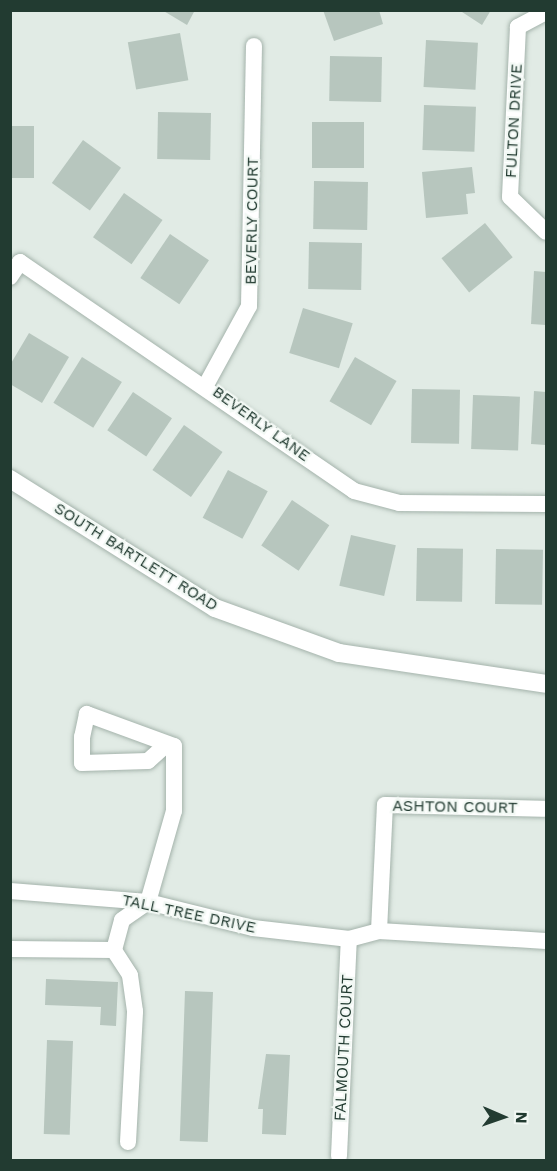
<!DOCTYPE html>
<style>
body{margin:0}
#map{position:relative;width:557px;height:1171px;overflow:hidden;background:#e1ebe5;font-family:"Work Sans",sans-serif}
div>[style]{position:absolute}
.building>*{inset:0;background:#b7c6be;transform-origin:0 0}
.roads{filter:drop-shadow(0 0 2px #a4b3ab) drop-shadow(0 0 2px #a4b3ab)}
.street>*{height:16px;margin:-8px;padding:0 8px;transform-origin:8px;border-radius:8px;background:#fff}
.secondary>*{height:18px;margin:-9px;padding:0 9px;transform-origin:9px;border-radius:9px;background:#fff}
span{translate:-50% -50%;white-space:nowrap;text-align:center;line-height:1.15;-webkit-text-stroke:4.5px #f2f8f4;paint-order:stroke}
.street-label{font-size:16px;color:#223b31}
.frame{position:absolute;inset:0;border:12px solid #223b31;pointer-events:none}
.north{position:absolute;left:473px;top:1087px;width:60px;height:60px;-webkit-text-stroke:4px #f2f8f4;paint-order:stroke;rotate:92deg;font-size:16px;font-weight:700;line-height:24px;text-align:center;color:#223b31}
.north::after{content:'';display:block;margin:auto;width:21px;height:27px;background:#223b31;clip-path:polygon(50% 0,100% 100%,50% 72%,0 100%)}
</style>
<div id="map">
<div class="building">
<i style="clip-path:polygon(162px 10px,195px 10px,187px 25px)"></i>
<i style="clip-path:polygon(323px 10px,379px 10px,383px 24px,334px 41px)"></i>
<i style="clip-path:polygon(459px 10px,491px 10px,482px 25px)"></i>
<i style="left:180px;top:33px;width:48px;height:53px;rotate:80deg"></i>
<i style="left:426px;top:40px;width:52px;height:47px;rotate:3deg"></i>
<i style="left:330px;top:56px;width:52px;height:45px;rotate:1deg"></i>
<i style="left:424px;top:105px;width:52px;height:45px;rotate:2deg"></i>
<i style="left:158px;top:112px;width:53px;height:47px;rotate:1deg"></i>
<i style="left:312px;top:122px;width:52px;height:46px"></i>
<i style="left:10px;top:126px;width:24px;height:52px"></i>
<i style="left:83px;top:140px;width:47px;height:53px;rotate:36deg"></i>
<i style="clip-path:polygon(472px 167px,475px 193px,466px 194px,468px 214px,426px 218px,422px 172px)"></i>
<i style="left:314px;top:181px;width:54px;height:48px;rotate:1deg"></i>
<i style="left:124px;top:193px;width:47px;height:54px;rotate:35deg"></i>
<i style="left:485px;top:223px;width:44px;height:56px;rotate:51deg"></i>
<i style="left:170px;top:234px;width:47px;height:53px;rotate:34deg"></i>
<i style="left:309px;top:242px;width:53px;height:47px;rotate:1deg"></i>
<i style="clip-path:polygon(534px 271px,546px 272px,546px 325px,531px 324px)"></i>
<i style="left:303px;top:308px;width:52px;height:47px;rotate:17deg"></i>
<i style="clip-path:polygon(29px 333px,69px 357px,42px 403px,10px 384px,10px 365px)"></i>
<i style="left:82px;top:357px;width:47px;height:54px;rotate:32deg"></i>
<i style="left:355px;top:357px;width:48px;height:51px;rotate:30deg"></i>
<i style="left:412px;top:389px;width:48px;height:54px;rotate:1deg"></i>
<i style="clip-path:polygon(534px 391px,546px 392px,546px 445px,531px 444px)"></i>
<i style="left:133px;top:392px;width:47px;height:46px;rotate:34deg"></i>
<i style="left:473px;top:395px;width:47px;height:54px;rotate:2deg"></i>
<i style="left:184px;top:425px;width:47px;height:55px;rotate:35deg"></i>
<i style="left:228px;top:470px;width:45px;height:54px;rotate:28deg"></i>
<i style="left:292px;top:500px;width:45px;height:55px;rotate:34deg"></i>
<i style="left:351px;top:535px;width:46px;height:52px;rotate:13deg"></i>
<i style="left:417px;top:548px;width:46px;height:53px;rotate:1deg"></i>
<i style="left:496px;top:549px;width:47px;height:55px;rotate:1deg"></i>
<i style="clip-path:polygon(46px 979px,118px 982px,116px 1026px,100px 1025px,101px 1007px,45px 1005px)"></i>
<i style="left:185px;top:991px;width:28px;height:150px;rotate:2deg"></i>
<i style="left:47px;top:1040px;width:26px;height:94px;rotate:2deg"></i>
<i style="clip-path:polygon(266px 1054px,290px 1055px,286px 1135px,262px 1134px,263px 1109px,258px 1109px)"></i>
</div>
<div class="roads">
<div class="street">
<i style="left:546px;top:12px;width:32px;rotate:152deg"></i>
<i style="left:518px;top:27px;width:170px;rotate:92.7deg"></i>
<i style="left:510px;top:197px;width:50px;rotate:44.2deg"></i>
<i style="left:10px;top:277px;width:18px;rotate:-56deg"></i>
<i style="left:20px;top:262px;width:405px;rotate:34.4deg"></i>
<i style="left:354px;top:491px;width:47px;rotate:14.9deg"></i>
<i style="left:399px;top:503px;width:147px;rotate:0.4deg"></i>
<i style="left:206px;top:385px;width:90px;rotate:-61.4deg"></i>
<i style="left:249px;top:306px;width:260px;rotate:-88.9deg"></i>
<i style="left:10px;top:891px;width:138px;rotate:4.6deg"></i>
<i style="left:148px;top:902px;width:108px;rotate:13.9deg"></i>
<i style="left:253px;top:928px;width:97px;rotate:6.5deg"></i>
<i style="left:349px;top:939px;width:31px;rotate:-15deg"></i>
<i style="left:379px;top:931px;width:167px;rotate:3.4deg"></i>
<i style="left:148px;top:902px;width:95px;rotate:-74.1deg"></i>
<i style="left:174px;top:811px;width:65px;rotate:-90deg"></i>
<i style="left:174px;top:746px;width:93px;rotate:-159.8deg"></i>
<i style="left:87px;top:714px;width:24px;rotate:102deg"></i>
<i style="left:82px;top:737px;width:26px;rotate:90deg"></i>
<i style="left:82px;top:763px;width:66px;rotate:-1.7deg"></i>
<i style="left:148px;top:761px;width:25px;rotate:-42deg"></i>
<i style="left:379px;top:931px;width:126px;rotate:-87.3deg"></i>
<i style="left:385px;top:805px;width:159px;rotate:1.4deg"></i>
<i style="left:10px;top:949px;width:104px;rotate:0.6deg"></i>
<i style="left:128px;top:1142px;width:131px;rotate:-86.9deg"></i>
<i style="left:135px;top:1011px;width:36px;rotate:-98deg"></i>
<i style="left:130px;top:975px;width:30px;rotate:-123deg"></i>
<i style="left:114px;top:950px;width:31px;rotate:-75deg"></i>
<i style="left:122px;top:920px;width:32px;rotate:-35deg"></i>
<i style="left:339px;top:1156px;width:217px;rotate:-87.4deg"></i>
</div>
<div class="secondary">
<i style="left:10px;top:479px;width:242px;rotate:32.2deg"></i>
<i style="left:215px;top:608px;width:132px;rotate:19.9deg"></i>
<i style="left:339px;top:653px;width:209px;rotate:8.5deg"></i>
</div>
</div>
<div class="street-label">
<span style="left:514px;top:121px;rotate:-87deg">FULTON DRIVE</span>
<span style="left:252px;top:221px;rotate:-89deg">BEVERLY COURT</span>
<span style="left:261px;top:424px;rotate:36deg">BEVERLY LANE</span>
<span style="left:136px;top:557px;rotate:32deg">SOUTH BARTLETT ROAD</span>
<span style="left:455px;top:807px;rotate:1deg">ASHTON COURT</span>
<span style="left:189px;top:914px;rotate:12deg">TALL TREE DRIVE</span>
<span style="left:344px;top:1048px;rotate:-87deg">FALMOUTH COURT</span>
</div>
<div class="frame"></div>
<div class="north">N</div>
</div>
